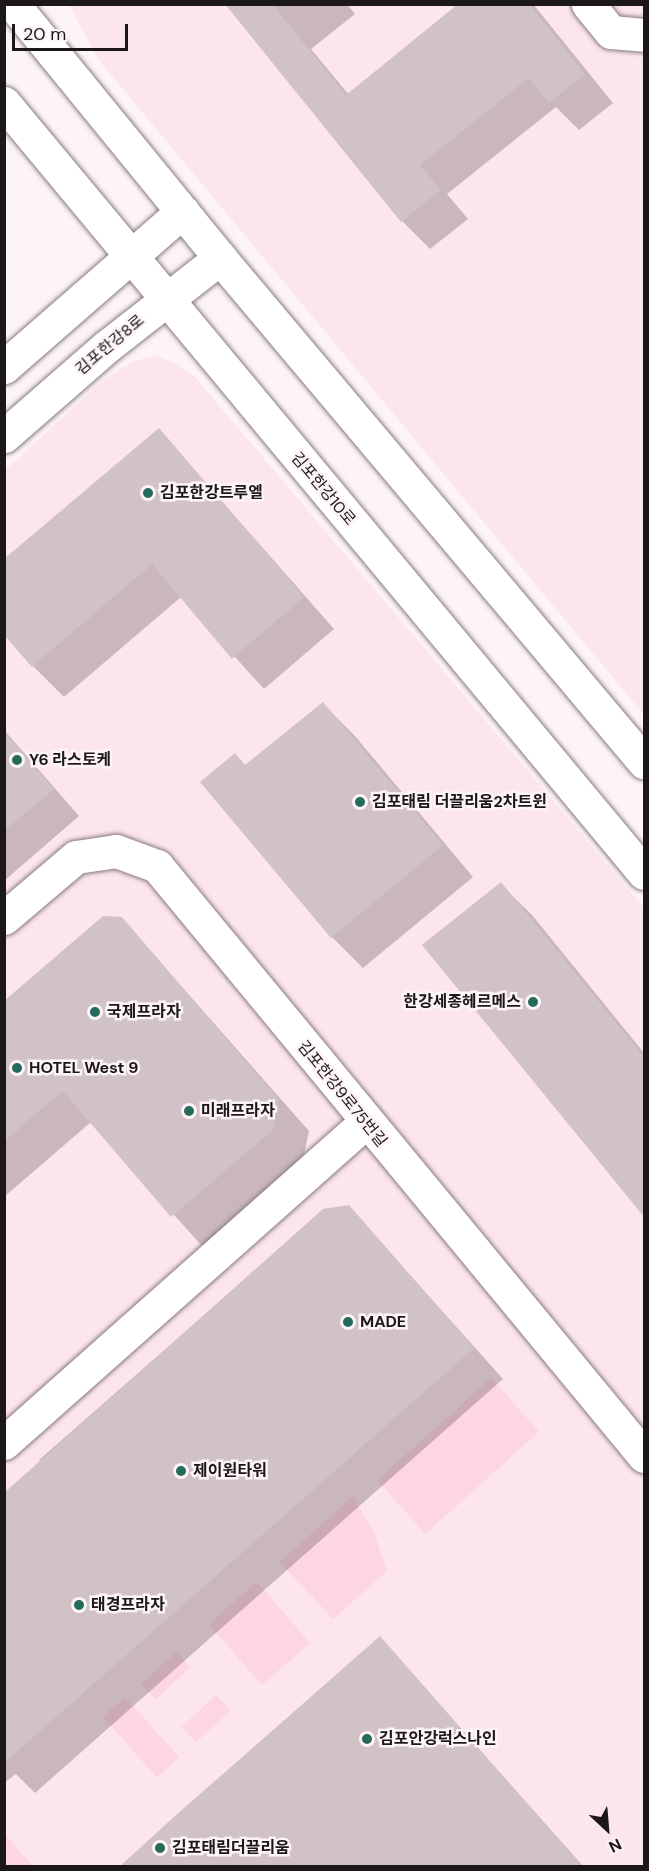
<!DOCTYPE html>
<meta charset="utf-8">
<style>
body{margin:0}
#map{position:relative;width:649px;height:1871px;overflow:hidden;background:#fdf4f7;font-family:"DM Sans","Noto Sans KR",sans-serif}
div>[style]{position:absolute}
.built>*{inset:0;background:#fde5ed}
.green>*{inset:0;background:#fed5e2;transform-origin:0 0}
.shadow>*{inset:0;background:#0003}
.building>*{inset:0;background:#d1c2c7}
.roads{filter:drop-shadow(0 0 2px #897c80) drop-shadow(0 0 2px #897c80)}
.minor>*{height:33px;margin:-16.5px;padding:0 16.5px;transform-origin:16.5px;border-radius:16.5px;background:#fff}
.tertiary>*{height:33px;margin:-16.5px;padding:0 16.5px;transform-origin:16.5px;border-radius:16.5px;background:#fff}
.dots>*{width:16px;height:16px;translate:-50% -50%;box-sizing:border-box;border:3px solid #fdf4f7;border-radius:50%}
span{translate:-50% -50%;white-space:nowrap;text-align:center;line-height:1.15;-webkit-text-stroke:5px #fdf4f7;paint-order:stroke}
.street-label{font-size:16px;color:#1c1718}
.poi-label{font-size:16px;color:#1c1718;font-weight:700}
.left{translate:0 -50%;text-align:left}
.right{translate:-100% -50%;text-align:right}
.frame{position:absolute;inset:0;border:6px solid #1c1718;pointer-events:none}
.north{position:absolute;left:577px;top:1799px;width:60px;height:60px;-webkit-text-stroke:4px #fdf4f7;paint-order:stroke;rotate:154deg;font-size:16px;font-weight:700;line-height:24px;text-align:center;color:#1c1718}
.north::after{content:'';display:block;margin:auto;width:21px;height:27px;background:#1c1718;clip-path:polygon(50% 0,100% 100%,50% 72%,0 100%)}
.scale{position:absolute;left:12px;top:24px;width:116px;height:27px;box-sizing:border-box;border:3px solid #1c1718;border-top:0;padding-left:8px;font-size:18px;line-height:21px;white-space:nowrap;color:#1c1718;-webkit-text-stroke:4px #fdf4f7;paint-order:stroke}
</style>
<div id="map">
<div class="built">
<i style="clip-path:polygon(69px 5px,644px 5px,644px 715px,98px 59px)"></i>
<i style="clip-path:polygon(156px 356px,173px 362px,196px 378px,644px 908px,644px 1866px,5px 1866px,5px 470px,100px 383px,133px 361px)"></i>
</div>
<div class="green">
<i style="left:491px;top:1378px;width:72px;height:153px;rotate:48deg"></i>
<i style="clip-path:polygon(353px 1496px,375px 1535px,387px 1571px,333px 1619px,280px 1562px)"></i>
<i style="left:257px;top:1582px;width:81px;height:64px;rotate:49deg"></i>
<i style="left:176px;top:1652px;width:21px;height:47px;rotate:47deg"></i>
<i style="left:216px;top:1695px;width:21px;height:47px;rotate:47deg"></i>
<i style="left:125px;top:1697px;width:81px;height:30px;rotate:48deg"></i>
<i style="clip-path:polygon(4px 1835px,5px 1835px,33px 1866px,5px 1866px)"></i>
</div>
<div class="shadow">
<i style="clip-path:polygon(227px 4px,347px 4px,355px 14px,311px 49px,349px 95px,461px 4px,533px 4px,613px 103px,579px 130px,556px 107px,447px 194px,468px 219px,430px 249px,402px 221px)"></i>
<i style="clip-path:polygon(159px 430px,334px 629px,264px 689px,181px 597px,64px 697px,33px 666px)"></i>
<i style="clip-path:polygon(323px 704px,354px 735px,473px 877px,363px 968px,332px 937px,246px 766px)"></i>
<i style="clip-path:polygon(4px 730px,79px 816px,4px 881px)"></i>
<i style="clip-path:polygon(500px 884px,532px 915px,644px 1053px,644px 1216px)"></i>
<i style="clip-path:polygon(122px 919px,309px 1131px,303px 1160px,202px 1246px,91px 1122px,4px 1197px,4px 1003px)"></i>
<i style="clip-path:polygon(349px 1207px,503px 1379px,35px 1793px,16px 1774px,4px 1783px,4px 1495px,41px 1462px,39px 1460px,324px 1210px)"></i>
<i style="clip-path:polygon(380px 1638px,583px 1866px,122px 1866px)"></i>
</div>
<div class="building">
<i style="clip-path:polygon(225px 4px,272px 4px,346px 95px,458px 4px,529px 4px,585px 74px,549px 103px,529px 78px,420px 165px,441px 190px,401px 222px)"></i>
<i style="clip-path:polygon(159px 428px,304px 597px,232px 659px,152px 564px,32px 667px,4px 635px,4px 559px)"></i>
<i style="clip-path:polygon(323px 702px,443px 845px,331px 938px,200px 782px,235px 753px,245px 765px)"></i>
<i style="clip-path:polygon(4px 732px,54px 789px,4px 831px)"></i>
<i style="clip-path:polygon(501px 882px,645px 1058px,645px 1218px,422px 945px)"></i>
<i style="clip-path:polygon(103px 916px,122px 917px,279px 1100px,273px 1130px,171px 1217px,63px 1091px,4px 1141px,4px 1001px)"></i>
<i style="clip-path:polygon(349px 1205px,474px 1348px,4px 1763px,4px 1493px,323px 1209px)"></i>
<i style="clip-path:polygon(380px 1636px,582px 1866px,120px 1866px,175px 1816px)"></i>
</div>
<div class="roads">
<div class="minor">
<i style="left:588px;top:4px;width:36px;rotate:51deg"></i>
<i style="left:611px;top:32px;width:33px;rotate:5deg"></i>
<i style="left:4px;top:918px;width:94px;rotate:-40.3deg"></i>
<i style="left:76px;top:857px;width:40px;rotate:-8.5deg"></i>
<i style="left:116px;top:851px;width:44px;rotate:20.1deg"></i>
<i style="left:157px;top:866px;width:765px;rotate:50.46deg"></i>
<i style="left:4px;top:1443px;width:482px;rotate:-41.6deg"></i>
</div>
<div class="tertiary">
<i style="left:13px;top:4px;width:328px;rotate:50.8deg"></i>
<i style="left:220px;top:258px;width:659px;rotate:49.93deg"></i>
<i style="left:4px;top:103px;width:1001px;rotate:50.27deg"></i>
<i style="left:4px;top:367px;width:237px;rotate:-41.1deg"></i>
<i style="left:4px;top:436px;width:135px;rotate:-41.1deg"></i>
<i style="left:106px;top:347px;width:145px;rotate:-38deg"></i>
</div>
</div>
<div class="dots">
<i style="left:148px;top:493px;background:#266a5c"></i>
<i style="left:17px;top:760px;background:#266a5c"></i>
<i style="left:360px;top:802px;background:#266a5c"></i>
<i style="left:533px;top:1002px;background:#266a5c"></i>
<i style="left:95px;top:1012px;background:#266a5c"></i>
<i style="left:17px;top:1068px;background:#266a5c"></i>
<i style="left:189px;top:1111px;background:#266a5c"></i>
<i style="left:348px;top:1322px;background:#266a5c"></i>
<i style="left:181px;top:1471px;background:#266a5c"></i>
<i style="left:79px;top:1605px;background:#266a5c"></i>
<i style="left:367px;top:1739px;background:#266a5c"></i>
<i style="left:160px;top:1848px;background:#266a5c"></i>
</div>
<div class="street-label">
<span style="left:110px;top:345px;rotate:-40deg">김포한강8로</span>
<span style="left:323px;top:489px;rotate:50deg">김포한강10로</span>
<span style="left:342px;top:1094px;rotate:51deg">김포한강9로75번길</span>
</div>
<div class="poi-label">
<span class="left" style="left:160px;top:493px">김포한강트루엘</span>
<span class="left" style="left:29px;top:760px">Y6 라스토케</span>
<span class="left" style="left:372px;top:802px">김포태림 더끌리움2차트윈</span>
<span class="right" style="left:521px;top:1002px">한강세종헤르메스</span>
<span class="left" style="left:107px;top:1012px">국제프라자</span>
<span class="left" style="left:29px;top:1068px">HOTEL West 9</span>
<span class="left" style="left:201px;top:1111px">미래프라자</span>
<span class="left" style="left:360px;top:1322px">MADE</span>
<span class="left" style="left:193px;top:1471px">제이원타워</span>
<span class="left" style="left:91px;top:1605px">태경프라자</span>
<span class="left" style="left:379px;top:1739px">김포안강럭스나인</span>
<span class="left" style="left:172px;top:1848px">김포태림더끌리움</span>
</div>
<div class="frame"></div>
<div class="north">N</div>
<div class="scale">20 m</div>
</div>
